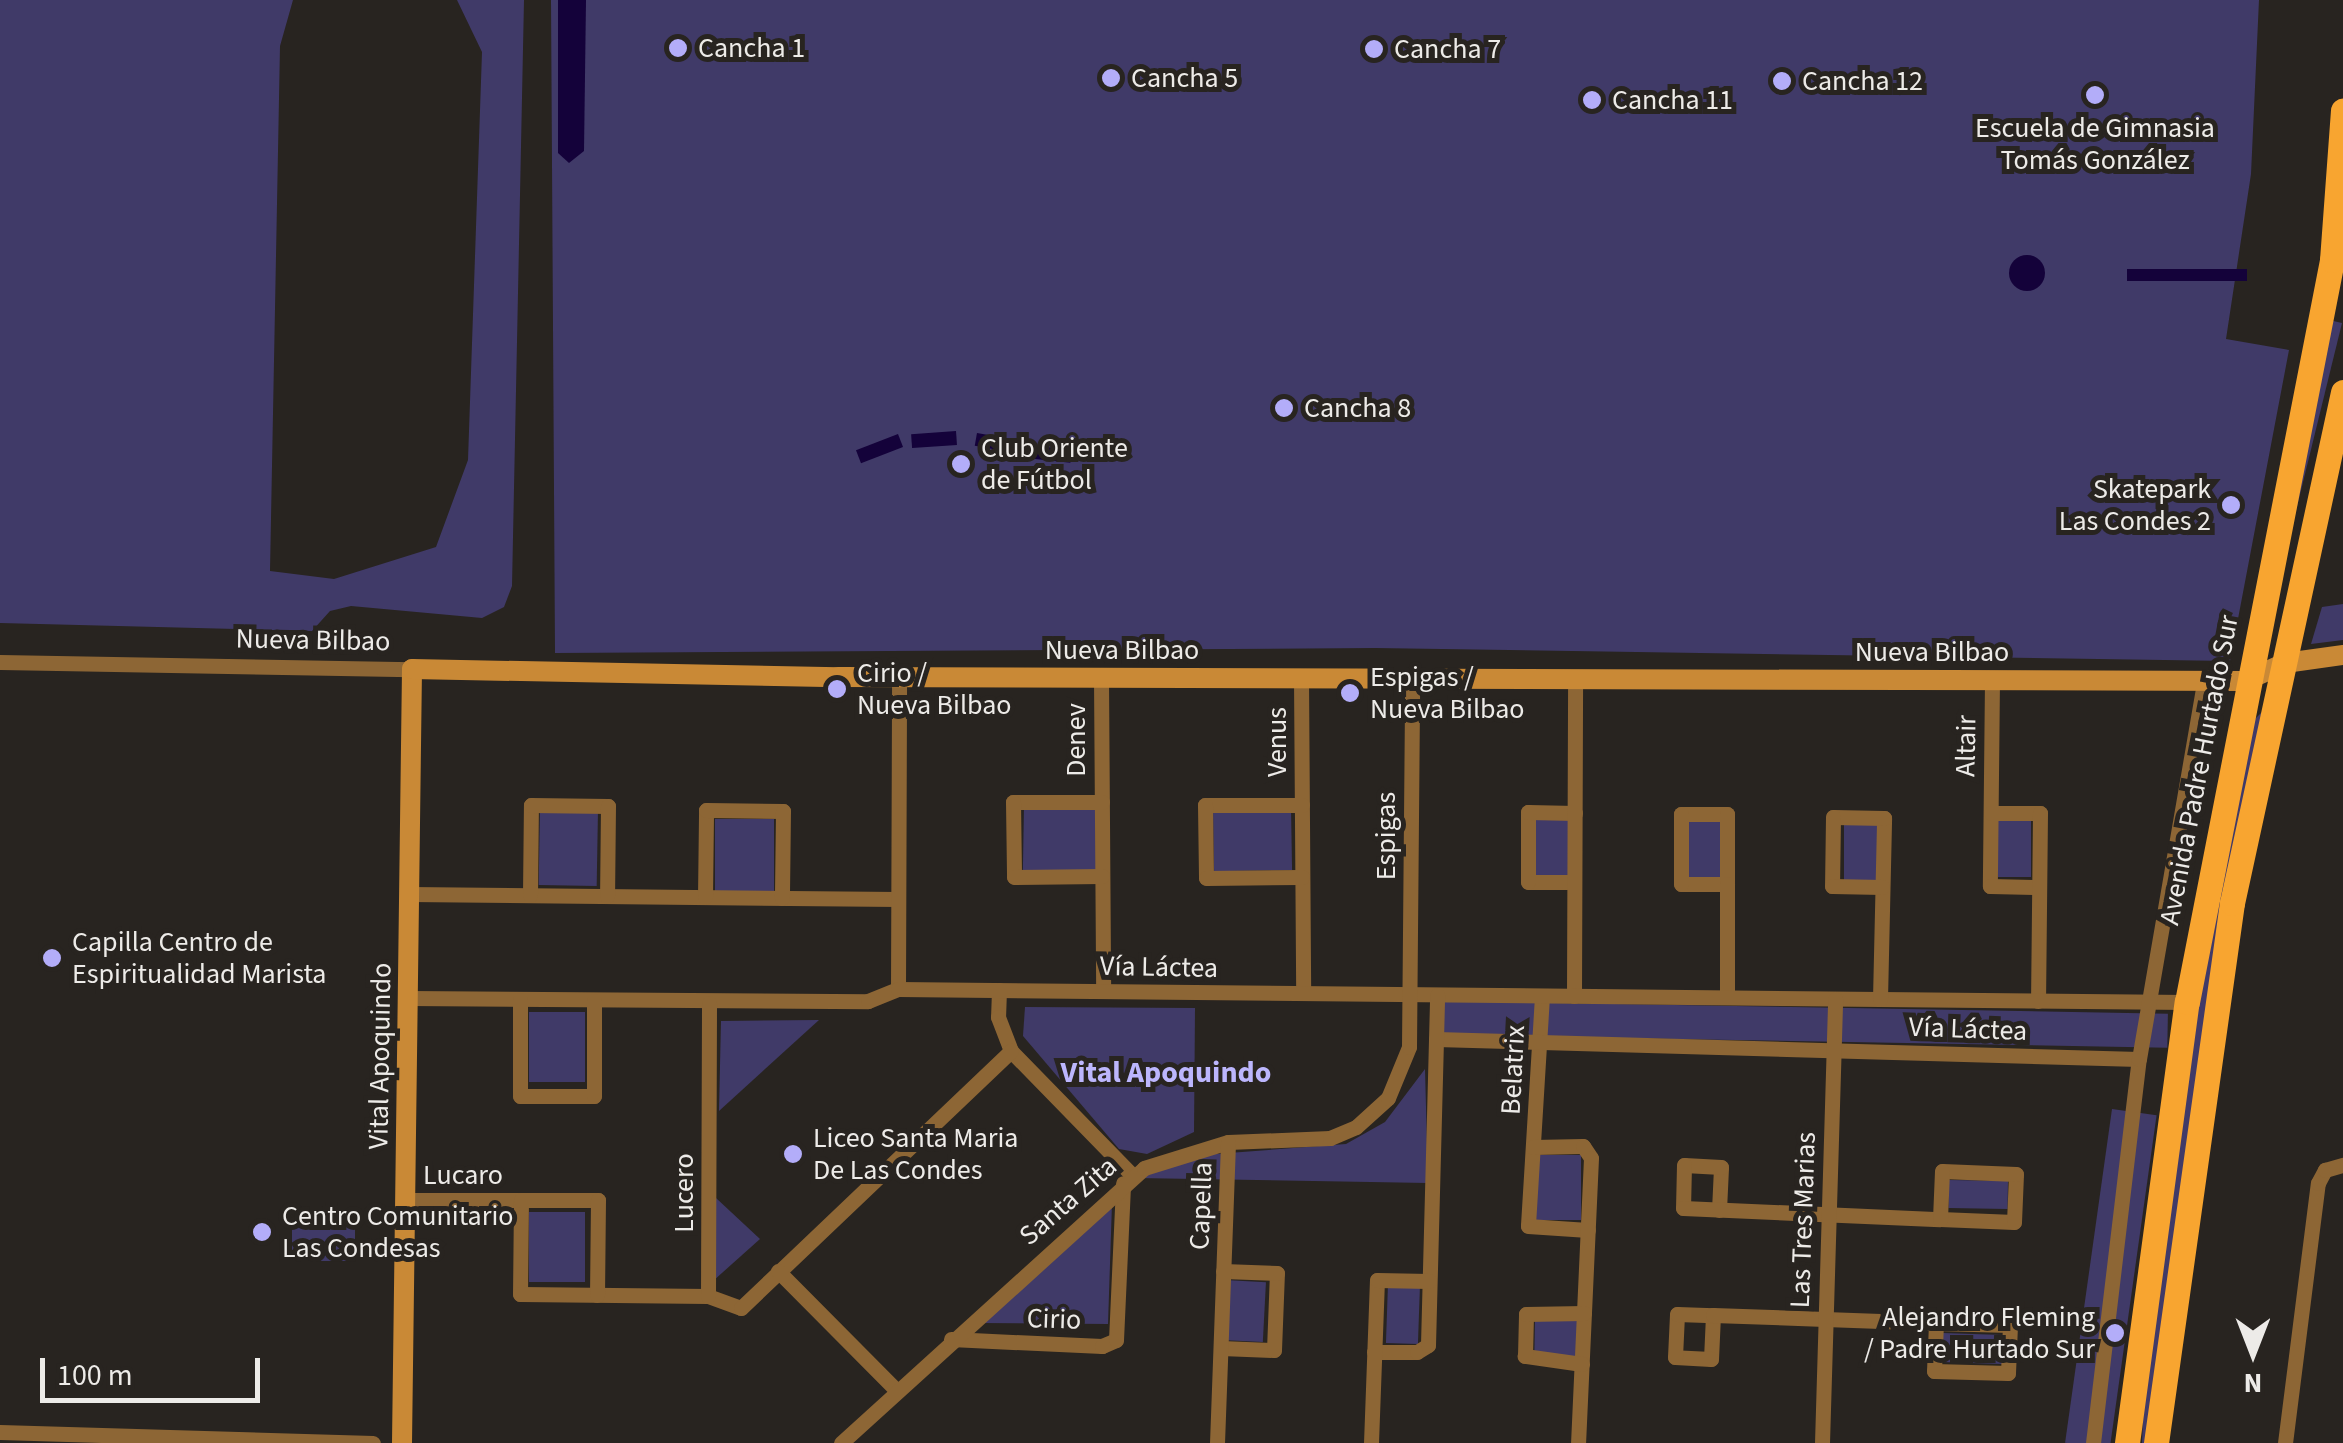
<!DOCTYPE html>
<meta charset="utf-8">
<style>
body{margin:0}
#map{position:relative;width:2343px;height:1443px;overflow:hidden;background:#282420;font-family:"Source Sans 3",sans-serif}
div>[style]{position:absolute}
.green>*{inset:0;background:#403a68;transform-origin:0 0}
.water>*{inset:0;background:#14023a;transform-origin:0 0}
.round{border-radius:50%}
.street>*{height:15px;margin:-7.5px;padding:0 7.5px;transform-origin:7.5px;border-radius:7.5px;background:#8d6635}
.secondary>*{height:20px;margin:-10px;padding:0 10px;transform-origin:10px;border-radius:10px;background:#c98936}
.primary>*{height:25px;margin:-12.5px;padding:0 12.5px;transform-origin:12.5px;border-radius:12.5px;background:#f8a530}
.dots>*{width:28px;height:28px;translate:-50% -50%;box-sizing:border-box;border:5px solid #282420;border-radius:50%}
span{translate:-50% -50%;white-space:nowrap;text-align:center;line-height:1.15;-webkit-text-stroke:10px #282420;paint-order:stroke}
.poi-label{font-size:28px;color:#edebe8}
.left{translate:0 -50%;text-align:left}
.right{translate:-100% -50%;text-align:right}
.street-label{font-size:28px;color:#edebe8}
.neighbourhood-label{font-size:30px;color:#bcb6fd;font-weight:700}
.north{position:absolute;left:2203px;top:1303px;width:100px;height:100px;-webkit-text-stroke:8px #282420;paint-order:stroke;rotate:180deg;font-size:28px;font-weight:700;line-height:40px;text-align:center;color:#edebe8}
.north::after{content:'';display:block;margin:auto;width:35px;height:45px;background:#edebe8;clip-path:polygon(50% 0,100% 100%,50% 72%,0 100%)}
.scale{position:absolute;left:40px;top:1358px;width:220px;height:45px;box-sizing:border-box;border:5px solid #edebe8;border-top:0;padding-left:12px;font-size:30px;line-height:35px;white-space:nowrap;color:#edebe8;-webkit-text-stroke:8px #282420;paint-order:stroke}
</style>
<div id="map">
<div class="green">
<i style="clip-path:polygon(0 0,293px 0,280px 46px,270px 571px,334px 579px,436px 547px,468px 460px,482px 52px,457px 0,524px 0,512px 586px,504px 607px,482px 618px,351px 606px,330px 611px,312px 631px,0 623px)"></i>
<i style="clip-path:polygon(551px 0,2259px 0,2251px 174px,2226px 339px,2289px 350px,2230px 661px,1375px 648px,555px 653px)"></i>
<i style="clip-path:polygon(2329px 320px,2342px 323px,2292px 527px)"></i>
<i style="clip-path:polygon(2343px 604px,2343px 640px,2311px 644px,2322px 607px)"></i>
<i style="clip-path:polygon(2264px 710px,2146px 1443px,2142px 1443px,2145px 1369px,2192px 1018px,2249px 725px)"></i>
<i style="left:1024px;top:806px;width:75px;height:66px;rotate:1deg"></i>
<i style="left:540px;top:809px;width:58px;height:76px;rotate:1deg"></i>
<i style="left:1291px;top:809px;width:61px;height:78px;rotate:89deg"></i>
<i style="left:715px;top:819px;width:59px;height:73px"></i>
<i style="left:1535px;top:819px;width:33px;height:57px"></i>
<i style="left:1721px;top:820px;width:57px;height:33px;rotate:90deg"></i>
<i style="left:1998px;top:820px;width:33px;height:57px"></i>
<i style="left:1877px;top:823px;width:57px;height:33px;rotate:90deg"></i>
<i style="left:1444px;top:1001px;width:724px;height:34px;rotate:1deg"></i>
<i style="clip-path:polygon(1025px 1007px,1195px 1008px,1194px 1132px,1147px 1154px,1119px 1149px,1023px 1036px)"></i>
<i style="left:529px;top:1012px;width:56px;height:70px"></i>
<i style="clip-path:polygon(819px 1020px,719px 1111px,721px 1021px)"></i>
<i style="clip-path:polygon(1425px 1069px,1428px 1183px,1136px 1178px,1202px 1155px,1346px 1144px,1385px 1122px)"></i>
<i style="left:2112px;top:1109px;width:45px;height:337px;rotate:8deg"></i>
<i style="left:1536px;top:1155px;width:45px;height:65px"></i>
<i style="left:1949px;top:1180px;width:59px;height:28px;rotate:1deg"></i>
<i style="clip-path:polygon(716px 1198px,760px 1239px,713px 1281px)"></i>
<i style="clip-path:polygon(1112px 1203px,1108px 1324px,978px 1323px)"></i>
<i style="left:529px;top:1212px;width:56px;height:70px"></i>
<i style="left:355px;top:1222px;width:39px;height:63px;rotate:90deg"></i>
<i style="left:1225px;top:1280px;width:41px;height:60px;rotate:3deg"></i>
<i style="left:1388px;top:1284px;width:32px;height:59px;rotate:2deg"></i>
<i style="left:1535px;top:1319px;width:43px;height:37px;rotate:1deg"></i>
<i style="left:1943px;top:1333px;width:60px;height:29px;rotate:2deg"></i>
</div>
<div class="water">
<i style="clip-path:polygon(558px 0,586px 0,584px 151px,569px 163px,558px 153px)"></i>
<i class="round" style="left:2009px;top:255px;width:36px;height:36px"></i>
<i style="left:2247px;top:269px;width:12px;height:120px;rotate:90deg"></i>
<i style="left:956px;top:431px;width:14px;height:45px;rotate:86deg"></i>
<i style="left:977px;top:433px;width:46px;height:13px;rotate:10deg"></i>
<i style="left:898px;top:434px;width:14px;height:45px;rotate:69deg"></i>
<i style="left:1027px;top:445px;width:45px;height:13px;rotate:6deg"></i>
</div>
<div class="street">
<i style="left:0;top:662px;width:412px;rotate:1deg"></i>
<i style="left:1101px;top:678px;width:313px;rotate:89.6deg"></i>
<i style="left:1301px;top:678px;width:315px;rotate:89.6deg"></i>
<i style="left:1992px;top:680px;width:206px;rotate:90.6deg"></i>
<i style="left:1990px;top:886px;width:49px;rotate:1.2deg"></i>
<i style="left:1102px;top:802px;width:89px;rotate:180deg"></i>
<i style="left:1013px;top:802px;width:75px;rotate:89.2deg"></i>
<i style="left:1014px;top:877px;width:88px;rotate:-0.7deg"></i>
<i style="left:1302px;top:805px;width:97px;rotate:180deg"></i>
<i style="left:1205px;top:805px;width:73px;rotate:89.2deg"></i>
<i style="left:1206px;top:878px;width:96px;rotate:-0.6deg"></i>
<i style="left:1991px;top:813px;width:49px"></i>
<i style="left:2040px;top:813px;width:188px;rotate:90.6deg"></i>
<i style="left:1681px;top:814px;width:46px"></i>
<i style="left:1727px;top:814px;width:70px;rotate:90deg"></i>
<i style="left:1727px;top:884px;width:46px;rotate:180deg"></i>
<i style="left:1681px;top:884px;width:70px;rotate:-90deg"></i>
<i style="left:1574px;top:882px;width:46px;rotate:180deg"></i>
<i style="left:1528px;top:882px;width:70px;rotate:-90deg"></i>
<i style="left:1528px;top:812px;width:47px;rotate:1.2deg"></i>
<i style="left:409px;top:894px;width:489px;rotate:0.6deg"></i>
<i style="left:530px;top:895px;width:90px;rotate:-89.4deg"></i>
<i style="left:531px;top:805px;width:77px;rotate:0.7deg"></i>
<i style="left:608px;top:806px;width:90px;rotate:90.6deg"></i>
<i style="left:705px;top:897px;width:87px;rotate:-89.3deg"></i>
<i style="left:706px;top:810px;width:77px;rotate:0.7deg"></i>
<i style="left:783px;top:811px;width:87px;rotate:90.7deg"></i>
<i style="left:898px;top:989px;width:312px;rotate:-89.8deg"></i>
<i style="left:999px;top:990px;width:27px;rotate:92deg"></i>
<i style="left:998px;top:1017px;width:36px;rotate:69deg"></i>
<i style="left:1011px;top:1051px;width:175px;rotate:45.7deg"></i>
<i style="left:1542px;top:996px;width:230px;rotate:93.5deg"></i>
<i style="left:1528px;top:1226px;width:60px;rotate:3.8deg"></i>
<i style="left:1574px;top:996px;width:317px;rotate:-89.8deg"></i>
<i style="left:1727px;top:997px;width:113px;rotate:-90deg"></i>
<i style="left:408px;top:998px;width:460px;rotate:0.4deg"></i>
<i style="left:868px;top:1001px;width:32px;rotate:-22deg"></i>
<i style="left:898px;top:989px;width:1289px;rotate:0.58deg"></i>
<i style="left:1880px;top:999px;width:181px;rotate:-88.7deg"></i>
<i style="left:1884px;top:818px;width:51px;rotate:-178.9deg"></i>
<i style="left:1833px;top:817px;width:69px;rotate:90.8deg"></i>
<i style="left:1832px;top:886px;width:50px;rotate:1.1deg"></i>
<i style="left:520px;top:1000px;width:96px;rotate:90deg"></i>
<i style="left:520px;top:1096px;width:74px"></i>
<i style="left:594px;top:1096px;width:95px;rotate:-90deg"></i>
<i style="left:1436px;top:1039px;width:703px;rotate:1.63deg"></i>
<i style="left:1533px;top:1147px;width:50px;rotate:-1.1deg"></i>
<i style="left:1583px;top:1146px;width:14px;rotate:56deg"></i>
<i style="left:1591px;top:1158px;width:285px;rotate:92.6deg"></i>
<i style="left:405px;top:1200px;width:116px"></i>
<i style="left:521px;top:1200px;width:94px;rotate:90.6deg"></i>
<i style="left:520px;top:1294px;width:188px;rotate:0.6deg"></i>
<i style="left:708px;top:1296px;width:35px;rotate:20deg"></i>
<i style="left:741px;top:1308px;width:373px;rotate:-43.6deg"></i>
<i style="left:521px;top:1200px;width:77px"></i>
<i style="left:598px;top:1200px;width:95px;rotate:90.6deg"></i>
<i style="left:1719px;top:1210px;width:43px;rotate:-87.3deg"></i>
<i style="left:1721px;top:1167px;width:37px;rotate:-177deg"></i>
<i style="left:1684px;top:1165px;width:43px;rotate:91.3deg"></i>
<i style="left:1683px;top:1208px;width:257px;rotate:2.5deg"></i>
<i style="left:1940px;top:1219px;width:74px;rotate:2.3deg"></i>
<i style="left:2014px;top:1222px;width:48px;rotate:-87.6deg"></i>
<i style="left:2016px;top:1174px;width:74px;rotate:-177.7deg"></i>
<i style="left:1942px;top:1171px;width:48px;rotate:92.4deg"></i>
<i style="left:778px;top:1271px;width:168px;rotate:45.2deg"></i>
<i style="left:708px;top:1296px;width:293px;rotate:-89.8deg"></i>
<i style="left:1713px;top:1315px;width:44px;rotate:92.6deg"></i>
<i style="left:1711px;top:1359px;width:36px;rotate:-177deg"></i>
<i style="left:1675px;top:1357px;width:43px;rotate:-87.3deg"></i>
<i style="left:1677px;top:1314px;width:36px;rotate:2deg"></i>
<i style="left:1713px;top:1315px;width:112px;rotate:2deg"></i>
<i style="left:1825px;top:1319px;width:111px;rotate:2.1deg"></i>
<i style="left:1936px;top:1323px;width:74px;rotate:1.5deg"></i>
<i style="left:2010px;top:1325px;width:48px;rotate:92.4deg"></i>
<i style="left:2008px;top:1373px;width:74px;rotate:-178.5deg"></i>
<i style="left:1934px;top:1371px;width:48px;rotate:-87.6deg"></i>
<i style="left:951px;top:1339px;width:151px;rotate:2.7deg"></i>
<i style="left:1102px;top:1346px;width:15px;rotate:-23deg"></i>
<i style="left:1116px;top:1340px;width:157px;rotate:-87.4deg"></i>
<i style="left:1221px;top:1348px;width:53px;rotate:2.2deg"></i>
<i style="left:1274px;top:1350px;width:77px;rotate:-87.8deg"></i>
<i style="left:1277px;top:1273px;width:54px;rotate:-177.9deg"></i>
<i style="left:1374px;top:1352px;width:43px"></i>
<i style="left:1417px;top:1352px;width:13px;rotate:-32deg"></i>
<i style="left:1428px;top:1345px;width:350px;rotate:-88.5deg"></i>
<i style="left:1582px;top:1364px;width:58px;rotate:-172deg"></i>
<i style="left:1525px;top:1356px;width:42px;rotate:-88.6deg"></i>
<i style="left:1526px;top:1314px;width:58px;rotate:-1deg"></i>
<i style="left:0;top:1432px;width:373px;rotate:1.7deg"></i>
<i style="left:841px;top:1443px;width:409px;rotate:-42.2deg"></i>
<i style="left:1144px;top:1168px;width:88px;rotate:-17.2deg"></i>
<i style="left:1228px;top:1142px;width:102px;rotate:-2.2deg"></i>
<i style="left:1330px;top:1138px;width:28px;rotate:-23deg"></i>
<i style="left:1356px;top:1127px;width:43px;rotate:-42.2deg"></i>
<i style="left:1388px;top:1098px;width:55px;rotate:-67.6deg"></i>
<i style="left:1409px;top:1047px;width:368px;rotate:-89.5deg"></i>
<i style="left:1217px;top:1443px;width:301px;rotate:-87.9deg"></i>
<i style="left:1371px;top:1443px;width:163px;rotate:-87.9deg"></i>
<i style="left:1377px;top:1280px;width:52px;rotate:1.1deg"></i>
<i style="left:1822px;top:1443px;width:444px;rotate:-88.3deg"></i>
<i style="left:2093px;top:1443px;width:387px;rotate:-83.2deg"></i>
<i style="left:2139px;top:1059px;width:384px;rotate:-80.2deg"></i>
<i style="left:2285px;top:1443px;width:262px;rotate:-82.8deg"></i>
<i style="left:2318px;top:1183px;width:15px;rotate:-62deg"></i>
<i style="left:2325px;top:1170px;width:19px;rotate:-16deg"></i>
</div>
<div class="secondary">
<i style="left:402px;top:1443px;width:774px;rotate:-89.26deg"></i>
<i style="left:412px;top:669px;width:426px;rotate:1.1deg"></i>
<i style="left:838px;top:677px;width:1407px;rotate:0.16deg"></i>
<i style="left:2245px;top:681px;width:44px;rotate:-24.2deg"></i>
<i style="left:2285px;top:663px;width:59px;rotate:-7.9deg"></i>
</div>
<div class="primary">
<i style="left:2127px;top:1443px;width:445px;rotate:-82.3deg"></i>
<i style="left:2187px;top:1002px;width:756px;rotate:-78.94deg"></i>
<i style="left:2332px;top:260px;width:150px;rotate:-85.8deg"></i>
<i style="left:2156px;top:1443px;width:545px;rotate:-81.99deg"></i>
<i style="left:2232px;top:903px;width:523px;rotate:-77.74deg"></i>
</div>
<div class="dots">
<i style="left:678px;top:48px;background:#b3adf9"></i>
<i style="left:1374px;top:49px;background:#b3adf9"></i>
<i style="left:1111px;top:78px;background:#b3adf9"></i>
<i style="left:1782px;top:81px;background:#b3adf9"></i>
<i style="left:2095px;top:95px;background:#b3adf9"></i>
<i style="left:1592px;top:100px;background:#b3adf9"></i>
<i style="left:1284px;top:408px;background:#b3adf9"></i>
<i style="left:961px;top:464px;background:#b3adf9"></i>
<i style="left:2231px;top:505px;background:#b3adf9"></i>
<i style="left:837px;top:689px;background:#b3adf9"></i>
<i style="left:1350px;top:693px;background:#b3adf9"></i>
<i style="left:52px;top:958px;background:#b3adf9"></i>
<i style="left:793px;top:1154px;background:#b3adf9"></i>
<i style="left:262px;top:1232px;background:#b3adf9"></i>
<i style="left:2115px;top:1333px;background:#b3adf9"></i>
</div>
<div class="poi-label">
<span class="left" style="left:698px;top:48px">Cancha 1</span>
<span class="left" style="left:1394px;top:49px">Cancha 7</span>
<span class="left" style="left:1131px;top:78px">Cancha 5</span>
<span class="left" style="left:1802px;top:81px">Cancha 12</span>
<span class="left" style="left:1612px;top:100px">Cancha 11</span>
<span style="left:2095px;top:144px">Escuela de Gimnasia<br>Tomás González</span>
<span class="left" style="left:1304px;top:408px">Cancha 8</span>
<span class="left" style="left:981px;top:464px">Club Oriente<br>de Fútbol</span>
<span class="right" style="left:2211px;top:505px">Skatepark<br>Las Condes 2</span>
<span class="left" style="left:857px;top:689px">Cirio /<br>Nueva Bilbao</span>
<span class="left" style="left:1370px;top:693px">Espigas /<br>Nueva Bilbao</span>
<span class="left" style="left:72px;top:958px">Capilla Centro de<br>Espiritualidad Marista</span>
<span class="left" style="left:813px;top:1154px">Liceo Santa Maria<br>De Las Condes</span>
<span class="left" style="left:282px;top:1232px">Centro Comunitario<br>Las Condesas</span>
<span class="right" style="left:2095px;top:1333px">Alejandro Fleming<br>/ Padre Hurtado Sur</span>
</div>
<div class="street-label">
<span style="left:313px;top:640px;rotate:1deg">Nueva Bilbao</span>
<span style="left:1122px;top:650px">Nueva Bilbao</span>
<span style="left:1932px;top:652px">Nueva Bilbao</span>
<span style="left:1076px;top:740px;rotate:-90deg">Denev</span>
<span style="left:1277px;top:742px;rotate:-90deg">Venus</span>
<span style="left:1966px;top:746px;rotate:-89deg">Altair</span>
<span style="left:2199px;top:770px;rotate:-79deg">Avenida Padre Hurtado Sur</span>
<span style="left:1386px;top:836px;rotate:-90deg">Espigas</span>
<span style="left:1159px;top:967px;rotate:1deg">Vía Láctea</span>
<span style="left:1968px;top:1029px;rotate:2deg">Vía Láctea</span>
<span style="left:380px;top:1056px;rotate:-89deg">Vital Apoquindo</span>
<span style="left:1513px;top:1070px;rotate:-87deg">Belatrix</span>
<span style="left:463px;top:1175px">Lucaro</span>
<span style="left:684px;top:1193px;rotate:-90deg">Lucero</span>
<span style="left:1068px;top:1201px;rotate:-41deg">Santa Zita</span>
<span style="left:1201px;top:1206px;rotate:-88deg">Capella</span>
<span style="left:1803px;top:1220px;rotate:-88deg">Las Tres Marias</span>
<span style="left:1054px;top:1319px;rotate:2deg">Cirio</span>
</div>
<div class="neighbourhood-label">
<span style="left:1166px;top:1073px">Vital Apoquindo</span>
</div>
<div class="north">N</div>
<div class="scale">100 m</div>
</div>
